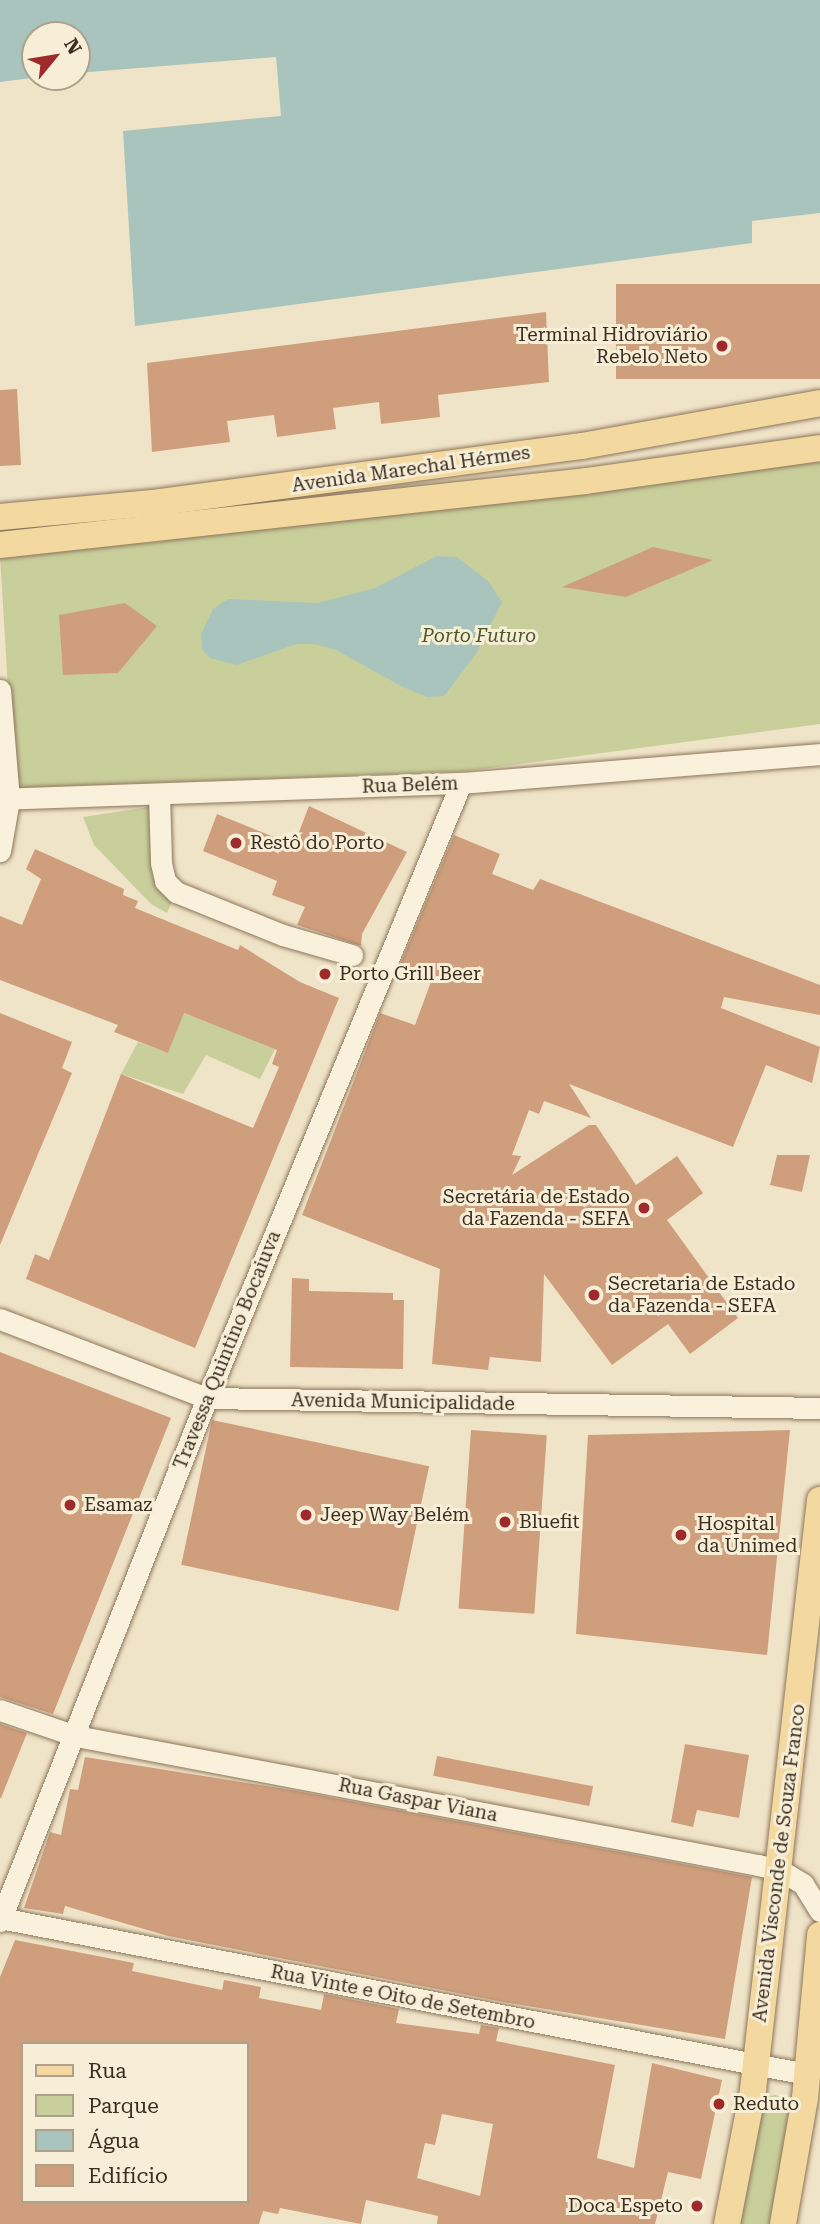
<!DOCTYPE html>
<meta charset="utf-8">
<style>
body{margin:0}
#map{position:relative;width:820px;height:2224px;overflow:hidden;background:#f0e4c8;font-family:"Roboto Serif",serif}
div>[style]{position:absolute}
.green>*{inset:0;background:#c9cf9b}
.water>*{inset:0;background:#a9c4bc}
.building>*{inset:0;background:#cf9f7d;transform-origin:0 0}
.roads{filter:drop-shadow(0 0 2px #8d765c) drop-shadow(0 0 2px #8d765c)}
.minor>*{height:21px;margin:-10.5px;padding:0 10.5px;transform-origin:10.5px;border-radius:10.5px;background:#faf1dc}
.major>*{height:26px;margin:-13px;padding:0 13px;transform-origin:13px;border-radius:13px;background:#f3d9a0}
.dots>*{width:19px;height:19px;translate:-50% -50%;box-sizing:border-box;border:4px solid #f7eed8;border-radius:50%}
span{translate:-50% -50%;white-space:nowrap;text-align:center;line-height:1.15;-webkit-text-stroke:6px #f7eed8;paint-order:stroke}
.poi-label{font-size:19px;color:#3d2e20}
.right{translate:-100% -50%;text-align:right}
.left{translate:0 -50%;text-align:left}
.street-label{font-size:19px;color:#3d2e20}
.park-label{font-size:19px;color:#4d5a26;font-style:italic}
.legend{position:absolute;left:21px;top:2042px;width:228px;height:161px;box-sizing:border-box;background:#f7eed8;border:2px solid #ada18e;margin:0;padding:9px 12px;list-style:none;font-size:21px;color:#3d2e20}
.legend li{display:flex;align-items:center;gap:14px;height:35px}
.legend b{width:35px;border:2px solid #ada18e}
.north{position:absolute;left:21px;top:21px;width:70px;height:70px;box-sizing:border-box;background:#f7eed8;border:2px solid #ada18e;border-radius:50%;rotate:60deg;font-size:19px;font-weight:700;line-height:28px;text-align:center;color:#3d2e20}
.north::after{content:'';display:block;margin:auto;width:24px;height:32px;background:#9e2a2b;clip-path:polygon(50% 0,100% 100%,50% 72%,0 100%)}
</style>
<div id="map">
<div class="green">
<i style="clip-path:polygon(820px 461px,820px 724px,467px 771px,14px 788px,0 557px)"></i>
<i style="clip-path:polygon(149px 807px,154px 877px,174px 897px,167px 913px,151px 904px,94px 845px,83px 817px)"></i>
<i style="clip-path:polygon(161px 1004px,275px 1049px,260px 1079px,206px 1055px,183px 1094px,121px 1074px,138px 1042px,167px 1052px)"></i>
<i style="clip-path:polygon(776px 2095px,790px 2101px,785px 2181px,775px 2224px,736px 2224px,762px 2097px)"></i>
</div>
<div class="water">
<i style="clip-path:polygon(0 0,820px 0,820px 213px,752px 221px,752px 243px,135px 326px,123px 131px,281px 116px,276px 57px,77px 73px,77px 35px,35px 35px,35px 77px,40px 77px,0 82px)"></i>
<i style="clip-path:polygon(437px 556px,457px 557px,488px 581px,502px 602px,476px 654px,444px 696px,427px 697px,401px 686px,336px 650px,315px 644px,296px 644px,237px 665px,210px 658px,202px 649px,201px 634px,213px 609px,228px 599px,318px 603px,375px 588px)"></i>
</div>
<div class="building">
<i style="left:820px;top:284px;width:95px;height:204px;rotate:90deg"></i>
<i style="clip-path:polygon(546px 312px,549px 382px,438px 395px,440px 417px,381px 424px,379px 402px,333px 408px,336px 429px,277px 437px,274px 415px,227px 421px,230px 442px,152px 452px,147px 363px)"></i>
<i style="clip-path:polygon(17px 389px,21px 465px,0 466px,0 390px)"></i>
<i style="clip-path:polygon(653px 547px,713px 560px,626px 597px,562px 587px)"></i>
<i style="clip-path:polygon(125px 603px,157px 626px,118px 673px,63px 675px,59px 615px)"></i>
<i style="clip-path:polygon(309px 806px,407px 852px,362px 934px,361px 946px,297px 925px,305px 907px,272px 895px,277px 881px,203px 851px,217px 814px,294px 845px)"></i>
<i style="clip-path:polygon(454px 835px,500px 854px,492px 874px,533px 890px,540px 879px,820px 985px,820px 1015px,724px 997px,721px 1008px,820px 1047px,812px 1083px,766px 1065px,733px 1147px,569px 1084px,591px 1118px,544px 1101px,539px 1114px,529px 1110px,512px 1155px,521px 1156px,512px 1175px,589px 1125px,596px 1125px,636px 1185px,677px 1156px,703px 1193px,667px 1220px,738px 1318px,690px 1354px,668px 1324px,612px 1365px,544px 1274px,541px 1362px,490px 1357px,488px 1370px,432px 1364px,440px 1269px,302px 1215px,380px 1013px,415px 1025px,432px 979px,400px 965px)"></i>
<i style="clip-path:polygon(35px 849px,124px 889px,123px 895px,138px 901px,135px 908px,238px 950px,240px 945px,300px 982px,339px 998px,195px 1348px,26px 1279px,35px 1254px,49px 1260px,121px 1074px,253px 1128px,279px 1067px,272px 1064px,277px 1050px,184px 1013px,168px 1053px,114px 1032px,118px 1025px,0 980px,0 916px,22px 925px,41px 879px,26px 869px)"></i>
<i style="clip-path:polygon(0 1013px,72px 1042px,62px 1068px,72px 1073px,0 1245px)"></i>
<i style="clip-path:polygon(777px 1155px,810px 1155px,802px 1192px,770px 1185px)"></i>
<i style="clip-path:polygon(292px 1278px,309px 1279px,309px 1291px,393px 1293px,393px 1300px,404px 1300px,403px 1369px,290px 1367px)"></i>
<i style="clip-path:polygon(0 1352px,171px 1418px,53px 1714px,0 1697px)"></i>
<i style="left:212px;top:1420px;width:222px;height:148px;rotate:12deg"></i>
<i style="left:471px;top:1430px;width:76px;height:179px;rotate:4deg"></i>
<i style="clip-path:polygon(790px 1430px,767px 1655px,576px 1634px,588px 1435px)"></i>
<i style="clip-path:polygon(0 1724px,27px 1733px,1px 1798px,0 1798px)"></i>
<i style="clip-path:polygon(685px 1744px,749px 1755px,739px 1818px,697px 1810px,693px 1827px,671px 1822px)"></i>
<i style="left:437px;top:1756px;width:159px;height:20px;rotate:11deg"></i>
<i style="clip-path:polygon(85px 1757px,297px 1791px,752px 1877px,725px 2039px,503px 2002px,168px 1936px,65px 1906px,63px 1914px,24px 1908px,50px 1832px,61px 1835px,70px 1789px,78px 1790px)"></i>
<i style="clip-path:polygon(evenodd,15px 1940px,134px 1963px,132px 1971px,222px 1990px,224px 1980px,261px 1987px,259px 1998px,321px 2010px,324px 1994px,399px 2009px,396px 2023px,479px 2034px,481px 2025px,499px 2028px,496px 2041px,615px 2065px,597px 2158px,634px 2168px,652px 2063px,722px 2080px,701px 2179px,668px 2172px,655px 2224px,437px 2224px,438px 2216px,366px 2200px,361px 2224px,280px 2208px,278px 2214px,263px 2211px,259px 2224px,0 2224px,0 1977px,15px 1940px,23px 2044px,247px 2044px,247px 2201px,23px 2201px,23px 2044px,15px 1940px,442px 2114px,493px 2124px,480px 2196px,417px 2178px,425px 2143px,435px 2145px,442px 2114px)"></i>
</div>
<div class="roads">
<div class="minor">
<i style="left:0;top:690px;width:110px;rotate:85.3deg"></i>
<i style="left:9px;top:800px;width:52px;rotate:100deg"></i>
<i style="left:159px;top:794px;width:69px;rotate:88.3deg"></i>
<i style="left:161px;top:863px;width:18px;rotate:77deg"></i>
<i style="left:165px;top:881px;width:16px;rotate:45deg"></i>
<i style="left:176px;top:892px;width:115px;rotate:21.9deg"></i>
<i style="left:283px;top:935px;width:72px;rotate:16.2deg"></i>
<i style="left:0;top:799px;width:461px;rotate:-2deg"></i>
<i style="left:461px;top:783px;width:360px;rotate:-4.6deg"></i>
<i style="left:0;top:1319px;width:222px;rotate:20.9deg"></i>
<i style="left:207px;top:1398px;width:613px;rotate:0.93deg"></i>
<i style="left:0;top:1710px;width:80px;rotate:18.9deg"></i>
<i style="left:76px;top:1736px;width:694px;rotate:10.71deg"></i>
<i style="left:758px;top:1865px;width:23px;rotate:13deg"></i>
<i style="left:780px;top:1870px;width:27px;rotate:31deg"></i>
<i style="left:803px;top:1884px;width:32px;rotate:58deg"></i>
<i style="left:0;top:1918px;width:821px;rotate:10.95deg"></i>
<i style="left:0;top:1921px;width:562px;rotate:-68.41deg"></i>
<i style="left:207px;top:1398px;width:665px;rotate:-67.56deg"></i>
</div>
<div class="major">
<i style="left:0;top:517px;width:162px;rotate:-5.3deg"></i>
<i style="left:161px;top:502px;width:425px;rotate:-7.6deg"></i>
<i style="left:582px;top:446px;width:242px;rotate:-10.2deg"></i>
<i style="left:0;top:545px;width:589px;rotate:-6.23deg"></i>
<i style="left:586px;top:481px;width:236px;rotate:-8deg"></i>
<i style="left:727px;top:2224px;width:136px;rotate:-79deg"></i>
<i style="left:753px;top:2090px;width:594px;rotate:-83.52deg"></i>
<i style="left:783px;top:2224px;width:128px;rotate:-80.1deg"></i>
<i style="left:805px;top:2098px;width:164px;rotate:-84.7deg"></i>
</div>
</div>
<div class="dots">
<i style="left:722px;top:346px;background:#9e2a2b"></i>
<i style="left:236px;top:843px;background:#9e2a2b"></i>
<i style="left:325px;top:974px;background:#9e2a2b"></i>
<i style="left:644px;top:1208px;background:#9e2a2b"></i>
<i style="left:594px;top:1295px;background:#9e2a2b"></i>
<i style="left:70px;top:1505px;background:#9e2a2b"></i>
<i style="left:306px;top:1515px;background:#9e2a2b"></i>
<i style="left:505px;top:1522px;background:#9e2a2b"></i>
<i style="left:681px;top:1535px;background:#9e2a2b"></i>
<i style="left:719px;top:2104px;background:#9e2a2b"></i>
<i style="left:697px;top:2206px;background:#9e2a2b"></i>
</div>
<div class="poi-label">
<span class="right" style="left:708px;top:346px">Terminal Hidroviário<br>Rebelo Neto</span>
<span class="left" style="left:250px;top:843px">Restô do Porto</span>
<span class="left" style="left:339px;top:974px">Porto Grill Beer</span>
<span class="right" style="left:630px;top:1208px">Secretária de Estado<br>da Fazenda - SEFA</span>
<span class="left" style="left:608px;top:1295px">Secretaria de Estado<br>da Fazenda - SEFA</span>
<span class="left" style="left:84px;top:1505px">Esamaz</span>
<span class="left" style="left:320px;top:1515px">Jeep Way Belém</span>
<span class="left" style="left:519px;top:1522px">Bluefit</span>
<span class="left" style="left:697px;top:1535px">Hospital<br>da Unimed</span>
<span class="left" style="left:733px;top:2104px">Reduto</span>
<span class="right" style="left:683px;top:2206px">Doca Espeto</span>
</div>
<div class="street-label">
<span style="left:411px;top:469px;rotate:-8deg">Avenida Marechal Hérmes</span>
<span style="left:410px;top:785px;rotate:-2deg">Rua Belém</span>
<span style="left:227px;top:1350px;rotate:-68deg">Travessa Quintino Bocaiuva</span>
<span style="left:403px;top:1402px;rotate:1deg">Avenida Municipalidade</span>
<span style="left:418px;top:1800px;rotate:11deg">Rua Gaspar Viana</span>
<span style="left:779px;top:1863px;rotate:-83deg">Avenida Visconde de Souza Franco</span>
<span style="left:403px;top:1997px;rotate:11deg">Rua Vinte e Oito de Setembro</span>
</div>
<div class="park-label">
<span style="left:479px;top:636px">Porto Futuro</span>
</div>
<ul class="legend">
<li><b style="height:9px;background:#f3d9a0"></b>Rua</li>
<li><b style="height:19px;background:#c9cf9b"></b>Parque</li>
<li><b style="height:19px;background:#a9c4bc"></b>Água</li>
<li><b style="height:19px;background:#cf9f7d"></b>Edifício</li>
</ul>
<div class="north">N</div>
</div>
